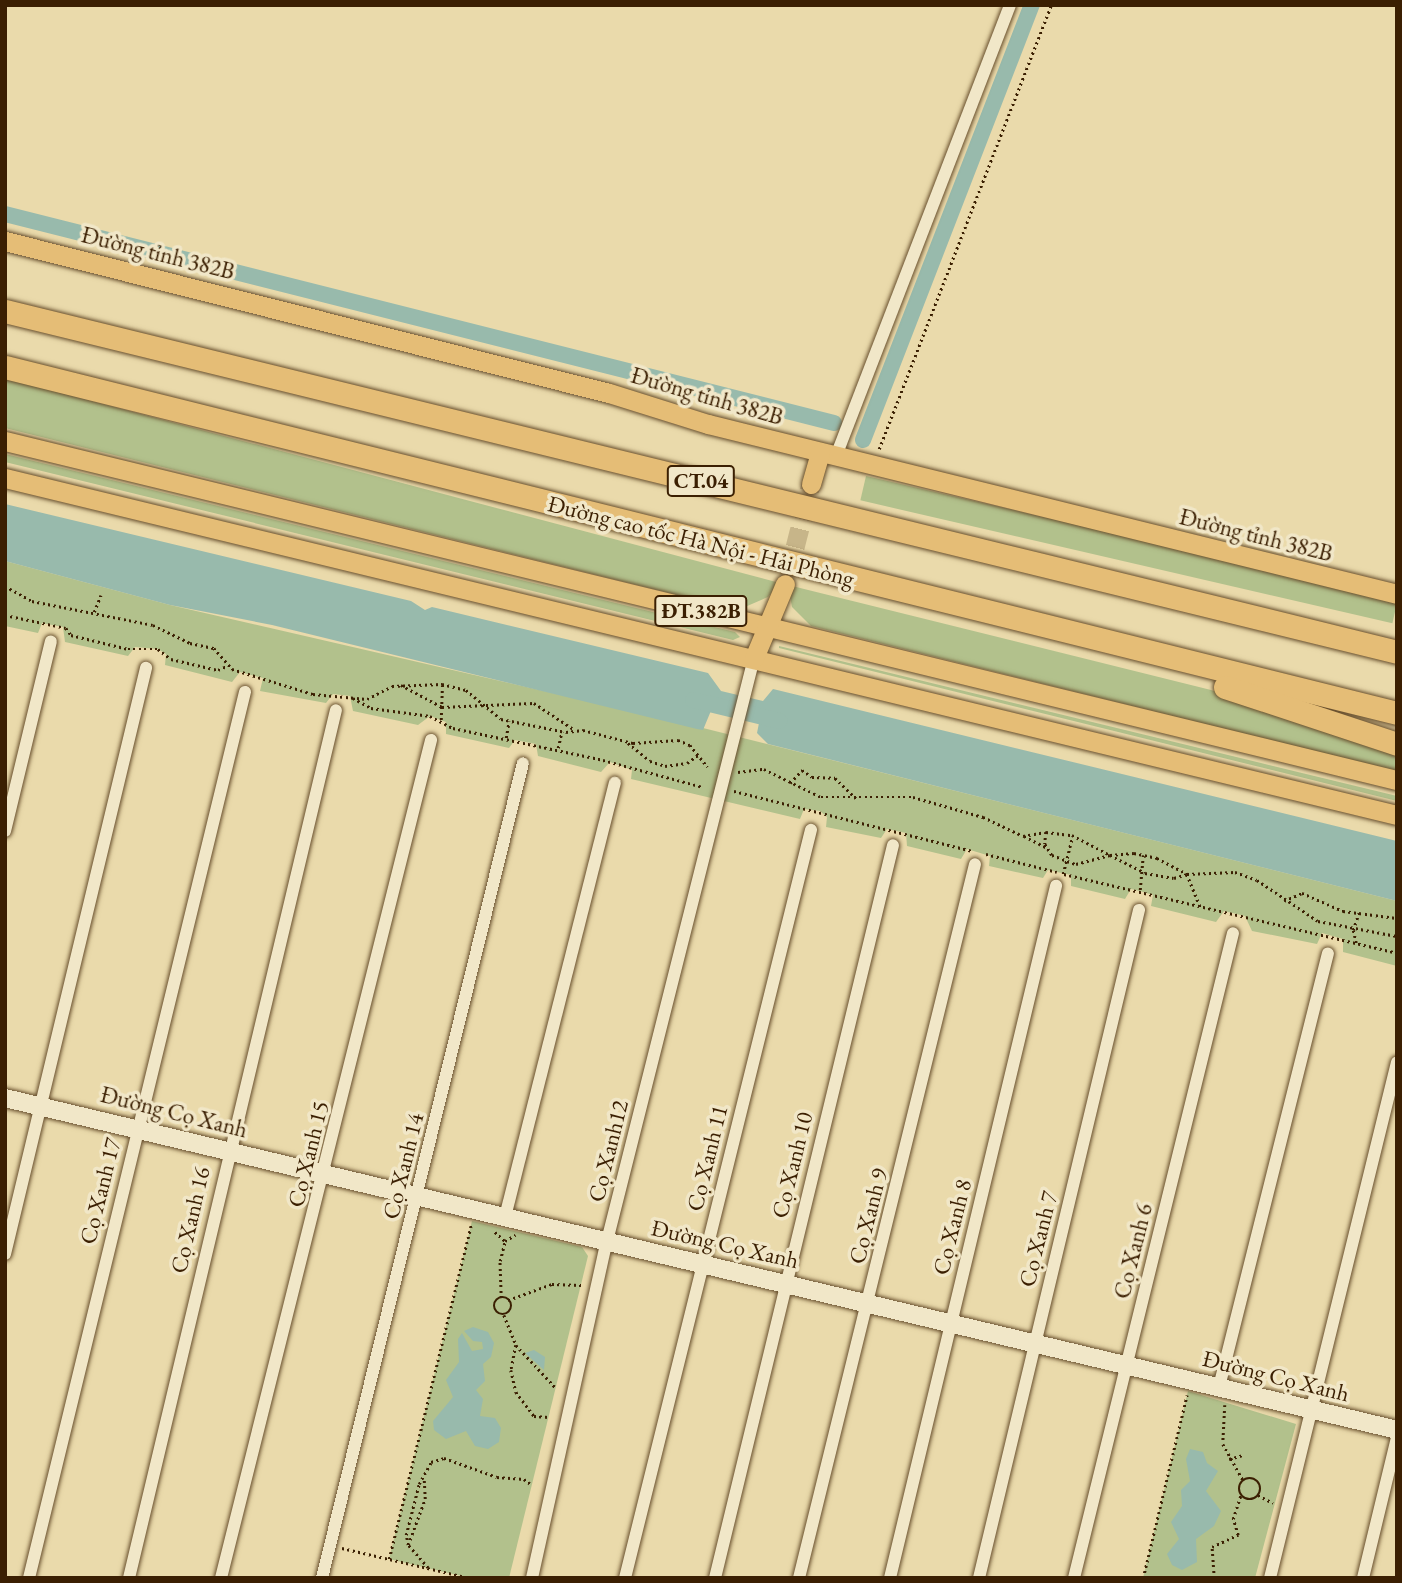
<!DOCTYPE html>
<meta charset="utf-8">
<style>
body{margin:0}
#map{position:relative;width:1402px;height:1583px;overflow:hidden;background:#eadaab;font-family:"EB Garamond",serif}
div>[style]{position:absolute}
.green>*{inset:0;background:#b2c18c;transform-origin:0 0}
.water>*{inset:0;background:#98baac}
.canal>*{height:16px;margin:-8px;padding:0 8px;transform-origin:8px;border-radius:8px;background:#98baac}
.primary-tunnel>*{height:19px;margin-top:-9.5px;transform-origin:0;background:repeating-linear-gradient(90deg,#c7b589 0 19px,transparent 0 29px)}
.path>*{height:2.5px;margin-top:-1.25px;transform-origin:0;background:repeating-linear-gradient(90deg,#3b1f02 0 2px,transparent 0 5.5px)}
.path>.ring{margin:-1.25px;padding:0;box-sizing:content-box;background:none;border:2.5px solid #3b1f02;border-radius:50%}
.roads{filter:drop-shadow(0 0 2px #674e2c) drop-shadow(0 0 2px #674e2c)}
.street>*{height:12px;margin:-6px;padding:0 6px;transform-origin:6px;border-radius:6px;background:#f1e7c8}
.secondary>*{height:18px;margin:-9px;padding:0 9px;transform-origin:9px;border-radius:9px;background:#f1e7c8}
.primary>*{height:19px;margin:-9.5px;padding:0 9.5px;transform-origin:9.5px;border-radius:9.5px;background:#e5bd76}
.highway>*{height:23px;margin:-11.5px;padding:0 11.5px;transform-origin:11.5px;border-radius:11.5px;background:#e5bd76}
span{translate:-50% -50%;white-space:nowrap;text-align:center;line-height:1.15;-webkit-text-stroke:7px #f1e7c8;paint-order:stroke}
.shield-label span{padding:2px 5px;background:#f1e7c8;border:2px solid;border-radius:5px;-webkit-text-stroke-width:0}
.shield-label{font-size:21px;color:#3b1f02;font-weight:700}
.street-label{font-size:23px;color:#3b1f02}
.frame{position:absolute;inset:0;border:7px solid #3b1f02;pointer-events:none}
</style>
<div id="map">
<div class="green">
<i style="clip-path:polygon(5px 378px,780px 583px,768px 597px,738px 610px,5px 428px)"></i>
<i style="clip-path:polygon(5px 454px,735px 632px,740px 637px,733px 640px,5px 462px)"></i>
<i style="left:866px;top:476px;width:546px;height:25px;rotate:13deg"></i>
<i style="clip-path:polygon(5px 561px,170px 605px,679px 722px,1397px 901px,1397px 966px,1343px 952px,1343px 939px,1322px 933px,1317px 944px,1252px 931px,1245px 916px,1224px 911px,1216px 922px,1151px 906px,1153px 895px,1140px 891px,1131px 889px,1125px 899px,1071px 886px,1071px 875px,1048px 870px,1043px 878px,989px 866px,990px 856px,967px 849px,961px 859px,907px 846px,906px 833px,887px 829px,881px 838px,826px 827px,827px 817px,820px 811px,804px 809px,800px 819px,631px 779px,632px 770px,610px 762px,601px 772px,538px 756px,536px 744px,515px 740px,509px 748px,446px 734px,446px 722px,430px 716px,418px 725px,353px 711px,350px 696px,333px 694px,326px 703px,260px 691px,263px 678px,240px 672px,232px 682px,165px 665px,166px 654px,158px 649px,135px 647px,128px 656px,65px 642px,63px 627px,42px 623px,38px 633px,5px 626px)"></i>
<i style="clip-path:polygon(788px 585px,1211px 690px,1397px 756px,1397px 772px,811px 626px,792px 607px)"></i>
<i style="clip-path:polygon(779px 646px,1397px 796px,1397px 801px,779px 648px)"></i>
<i style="clip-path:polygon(472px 1221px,582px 1247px,588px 1256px,509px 1578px,470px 1578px,389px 1559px)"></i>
<i style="clip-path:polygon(1188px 1391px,1296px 1424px,1255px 1578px,1143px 1578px)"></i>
</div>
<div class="water">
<i style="clip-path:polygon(5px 504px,411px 601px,425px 610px,432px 607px,708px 673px,721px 691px,763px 701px,773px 689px,1397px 841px,1397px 901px,768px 744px,757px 733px,761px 713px,715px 701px,703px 730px,697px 729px,272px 625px,170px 605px,5px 561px)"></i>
<i style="clip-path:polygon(473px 1327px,488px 1332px,494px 1343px,491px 1357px,483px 1364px,485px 1381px,476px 1390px,483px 1399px,480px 1416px,495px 1418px,501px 1428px,499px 1442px,488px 1449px,475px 1446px,466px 1431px,446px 1439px,434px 1430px,433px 1421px,453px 1397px,446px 1380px,459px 1362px,458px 1339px,462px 1333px,472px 1351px,483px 1349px,482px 1342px,473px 1341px,464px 1331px)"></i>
<i style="clip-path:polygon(534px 1350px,545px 1357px,544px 1370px,525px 1353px)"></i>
<i style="clip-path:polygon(1190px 1449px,1203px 1452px,1207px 1463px,1218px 1471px,1206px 1491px,1221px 1511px,1214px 1526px,1196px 1539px,1197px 1562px,1182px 1570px,1172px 1565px,1167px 1554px,1179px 1539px,1171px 1522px,1182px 1506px,1181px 1490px,1190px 1481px,1186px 1459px)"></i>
</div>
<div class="canal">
<i style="left:5px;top:214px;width:855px;rotate:14.15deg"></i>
<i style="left:863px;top:440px;width:467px;rotate:-68.8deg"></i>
<i style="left:693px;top:700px;width:89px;rotate:13.6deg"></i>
</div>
<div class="primary-tunnel">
<i style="left:788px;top:575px;width:94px;rotate:-75.8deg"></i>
</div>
<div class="path">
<i style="left:879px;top:449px;width:476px;rotate:-68.8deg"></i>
<i style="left:5px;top:586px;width:31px;rotate:29deg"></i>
<i style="left:32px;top:601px;width:123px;rotate:11.2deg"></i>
<i style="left:153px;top:625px;width:41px;rotate:25.9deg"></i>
<i style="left:190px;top:643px;width:25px;rotate:12deg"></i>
<i style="left:214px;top:648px;width:28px;rotate:49deg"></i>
<i style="left:232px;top:669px;width:85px;rotate:17.2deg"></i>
<i style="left:313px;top:694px;width:54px;rotate:5.3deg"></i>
<i style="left:367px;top:699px;width:28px;rotate:-27deg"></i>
<i style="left:392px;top:686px;width:50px;rotate:-2.3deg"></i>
<i style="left:442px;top:684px;width:25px;rotate:14deg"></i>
<i style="left:466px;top:690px;width:45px;rotate:39.6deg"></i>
<i style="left:501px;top:719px;width:66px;rotate:11.3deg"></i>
<i style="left:566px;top:732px;width:17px;rotate:-7deg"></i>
<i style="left:583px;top:730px;width:52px;rotate:14.6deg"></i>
<i style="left:633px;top:743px;width:45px;rotate:-3.8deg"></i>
<i style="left:678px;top:740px;width:13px;rotate:23deg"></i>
<i style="left:690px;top:745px;width:28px;rotate:51deg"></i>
<i style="left:94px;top:612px;width:18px;rotate:-68deg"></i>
<i style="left:5px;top:615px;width:62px;rotate:12deg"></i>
<i style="left:66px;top:628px;width:9px;rotate:54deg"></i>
<i style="left:71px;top:635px;width:59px;rotate:13.8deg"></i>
<i style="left:128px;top:649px;width:30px"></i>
<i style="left:158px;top:649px;width:16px;rotate:38deg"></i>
<i style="left:171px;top:659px;width:48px;rotate:13.2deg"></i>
<i style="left:218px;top:670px;width:10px;rotate:-24deg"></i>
<i style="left:401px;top:685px;width:47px;rotate:28.2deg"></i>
<i style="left:442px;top:707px;width:92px;rotate:-2.5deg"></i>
<i style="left:534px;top:703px;width:49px;rotate:33.4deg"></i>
<i style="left:353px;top:698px;width:21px;rotate:29deg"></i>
<i style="left:371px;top:708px;width:60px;rotate:7.7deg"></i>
<i style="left:430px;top:716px;width:26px;rotate:28deg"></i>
<i style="left:453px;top:728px;width:153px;rotate:12deg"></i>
<i style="left:603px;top:760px;width:104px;rotate:15.1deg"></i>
<i style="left:441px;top:720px;width:35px;rotate:-88deg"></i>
<i style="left:506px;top:738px;width:17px;rotate:-80deg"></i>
<i style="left:628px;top:743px;width:28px;rotate:39deg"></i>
<i style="left:650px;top:761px;width:16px;rotate:18deg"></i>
<i style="left:665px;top:766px;width:22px;rotate:-8deg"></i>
<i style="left:687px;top:763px;width:14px;rotate:-36deg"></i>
<i style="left:558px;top:748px;width:17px;rotate:-77deg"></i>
<i style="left:738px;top:772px;width:26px;rotate:-7deg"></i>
<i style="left:764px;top:769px;width:64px;rotate:26.2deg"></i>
<i style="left:821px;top:797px;width:92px"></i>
<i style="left:913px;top:797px;width:73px;rotate:15.9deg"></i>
<i style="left:983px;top:817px;width:44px;rotate:25.4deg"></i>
<i style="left:1023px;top:836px;width:23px;rotate:-10deg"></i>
<i style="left:1046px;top:832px;width:26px;rotate:7deg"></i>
<i style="left:1072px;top:835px;width:43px;rotate:27.8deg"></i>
<i style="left:1110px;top:855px;width:24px;rotate:-5deg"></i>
<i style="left:1134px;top:853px;width:24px;rotate:12deg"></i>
<i style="left:1157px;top:858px;width:34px;rotate:28deg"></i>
<i style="left:1187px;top:874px;width:48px;rotate:-2.4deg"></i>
<i style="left:1235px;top:872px;width:23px;rotate:20deg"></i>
<i style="left:1257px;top:880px;width:73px;rotate:33.9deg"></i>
<i style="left:1318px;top:921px;width:80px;rotate:10.8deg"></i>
<i style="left:790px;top:783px;width:18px;rotate:-47deg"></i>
<i style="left:802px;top:770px;width:12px;rotate:35deg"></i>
<i style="left:812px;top:777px;width:23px;rotate:2deg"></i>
<i style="left:835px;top:778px;width:30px;rotate:44deg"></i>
<i style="left:734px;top:791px;width:246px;rotate:14.1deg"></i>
<i style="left:1046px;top:832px;width:12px;rotate:95deg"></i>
<i style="left:1045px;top:844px;width:13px;rotate:58deg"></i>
<i style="left:1052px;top:855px;width:26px;rotate:21deg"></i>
<i style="left:1076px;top:864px;width:35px;rotate:-15deg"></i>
<i style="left:1110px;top:855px;width:39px;rotate:27deg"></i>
<i style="left:1145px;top:873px;width:29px;rotate:10deg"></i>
<i style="left:1174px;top:878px;width:14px;rotate:-17deg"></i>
<i style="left:1187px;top:874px;width:37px;rotate:68deg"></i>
<i style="left:1024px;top:836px;width:25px;rotate:27deg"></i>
<i style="left:986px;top:854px;width:73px;rotate:14.2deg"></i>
<i style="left:1063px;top:874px;width:38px;rotate:-76deg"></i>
<i style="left:1064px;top:874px;width:342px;rotate:13.3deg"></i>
<i style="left:1140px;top:890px;width:35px;rotate:-85deg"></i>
<i style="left:1284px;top:901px;width:20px;rotate:-24deg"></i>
<i style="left:1302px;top:893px;width:45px;rotate:23.7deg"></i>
<i style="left:1343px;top:911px;width:54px;rotate:7.4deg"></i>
<i style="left:1356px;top:943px;width:13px;rotate:-103deg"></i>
<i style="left:1353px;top:930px;width:18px;rotate:-71deg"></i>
<i style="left:495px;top:1232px;width:13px;rotate:42deg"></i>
<i class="ring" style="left:494px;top:1297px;width:15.5px;height:15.5px"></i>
<i style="left:501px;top:1298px;width:37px;rotate:-92deg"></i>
<i style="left:500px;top:1261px;width:21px;rotate:-76deg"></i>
<i style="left:505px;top:1241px;width:12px;rotate:-31deg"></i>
<i style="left:508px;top:1300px;width:47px;rotate:-20deg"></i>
<i style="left:552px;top:1284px;width:29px;rotate:2deg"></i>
<i style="left:504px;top:1315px;width:32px;rotate:68deg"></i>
<i style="left:516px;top:1345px;width:59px;rotate:47.1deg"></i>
<i style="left:516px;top:1345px;width:25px;rotate:101deg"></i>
<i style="left:511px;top:1370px;width:23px;rotate:77deg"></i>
<i style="left:516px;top:1392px;width:30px;rotate:53deg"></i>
<i style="left:534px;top:1416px;width:15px;rotate:4deg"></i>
<i style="left:1225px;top:1405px;width:39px;rotate:93deg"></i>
<i style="left:1223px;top:1444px;width:41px;rotate:60.9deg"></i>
<i style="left:1229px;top:1459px;width:15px;rotate:-16deg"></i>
<i class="ring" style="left:1239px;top:1478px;width:19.5px;height:19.5px"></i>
<i style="left:1258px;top:1495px;width:17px;rotate:28deg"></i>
<i style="left:408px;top:1545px;width:49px;rotate:-69.7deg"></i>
<i style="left:425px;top:1499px;width:21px;rotate:-93deg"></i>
<i style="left:342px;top:1548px;width:131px;rotate:13.2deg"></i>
<i style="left:389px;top:1559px;width:345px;rotate:-76.2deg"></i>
<i style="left:428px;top:1568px;width:30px;rotate:-131deg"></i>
<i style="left:408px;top:1545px;width:10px;rotate:-101deg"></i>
<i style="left:406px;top:1535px;width:53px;rotate:-75.7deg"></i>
<i style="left:419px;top:1484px;width:25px;rotate:-61deg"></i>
<i style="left:431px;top:1462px;width:14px;rotate:-17deg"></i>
<i style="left:444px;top:1458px;width:56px;rotate:19.7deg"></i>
<i style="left:497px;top:1477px;width:27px;rotate:4deg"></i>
<i style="left:524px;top:1479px;width:10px;rotate:37deg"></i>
<i style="left:1143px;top:1578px;width:188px;rotate:-76.5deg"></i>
<i style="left:1214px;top:1578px;width:31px;rotate:-94deg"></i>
<i style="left:1212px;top:1547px;width:29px;rotate:-25deg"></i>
<i style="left:1238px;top:1535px;width:17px;rotate:-107deg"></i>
<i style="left:1233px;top:1519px;width:26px;rotate:-72deg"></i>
</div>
<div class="roads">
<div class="street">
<i style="left:836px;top:456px;width:483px;rotate:-68.9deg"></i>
<i style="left:5px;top:831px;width:195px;rotate:-76.4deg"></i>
<i style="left:505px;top:1217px;width:448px;rotate:-75.8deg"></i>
<i style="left:5px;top:1254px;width:603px;rotate:-76.47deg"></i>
<i style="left:1219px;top:1387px;width:447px;rotate:-75.9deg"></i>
<i style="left:29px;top:1578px;width:912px;rotate:-76.3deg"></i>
<i style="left:129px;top:1578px;width:892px;rotate:-76.59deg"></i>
<i style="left:221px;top:1578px;width:864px;rotate:-75.93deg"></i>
<i style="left:322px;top:1578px;width:839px;rotate:-76.15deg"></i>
<i style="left:532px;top:1578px;width:345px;rotate:-77.5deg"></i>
<i style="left:607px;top:1241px;width:601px;rotate:-75.85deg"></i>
<i style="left:625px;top:1578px;width:771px;rotate:-76.04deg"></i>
<i style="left:715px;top:1578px;width:754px;rotate:-76.35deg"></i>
<i style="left:799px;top:1578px;width:735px;rotate:-76.15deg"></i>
<i style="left:890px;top:1578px;width:712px;rotate:-76.51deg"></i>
<i style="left:979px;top:1578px;width:687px;rotate:-76.53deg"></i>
<i style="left:1074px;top:1578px;width:664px;rotate:-76.15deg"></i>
<i style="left:1270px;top:1578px;width:531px;rotate:-76.17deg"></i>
<i style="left:1363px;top:1578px;width:145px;rotate:-76.4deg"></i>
</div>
<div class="secondary">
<i style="left:5px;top:1098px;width:1431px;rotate:13.41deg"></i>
</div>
<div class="primary">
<i style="left:5px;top:241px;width:623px;rotate:14.13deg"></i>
<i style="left:609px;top:393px;width:104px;rotate:17.4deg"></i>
<i style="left:708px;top:424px;width:710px;rotate:13.86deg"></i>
<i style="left:5px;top:441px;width:1433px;rotate:13.69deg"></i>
<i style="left:5px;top:478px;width:1432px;rotate:13.61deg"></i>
<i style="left:811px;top:484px;width:33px;rotate:-74deg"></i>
<i style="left:754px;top:658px;width:80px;rotate:-67.3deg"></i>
</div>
<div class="highway">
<i style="left:5px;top:311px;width:1433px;rotate:13.76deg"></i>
<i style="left:5px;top:367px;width:1434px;rotate:13.96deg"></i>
<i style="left:1225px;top:687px;width:181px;rotate:18.3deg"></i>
</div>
</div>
<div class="shield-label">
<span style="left:701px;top:481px">CT.04</span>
<span style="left:701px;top:611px">ĐT.382B</span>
</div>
<div class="street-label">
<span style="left:158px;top:253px;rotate:14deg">Đường tỉnh 382B</span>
<span style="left:707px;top:396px;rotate:16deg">Đường tỉnh 382B</span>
<span style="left:1256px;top:535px;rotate:14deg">Đường tỉnh 382B</span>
<span style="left:701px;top:541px;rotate:14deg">Đường cao tốc Hà Nội - Hải Phòng</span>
<span style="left:174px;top:1112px;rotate:14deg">Đường Cọ Xanh</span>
<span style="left:608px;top:1151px;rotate:-76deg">Cọ Xanh12</span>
<span style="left:308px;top:1154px;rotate:-76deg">Cọ Xanh 15</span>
<span style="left:707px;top:1158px;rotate:-76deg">Cọ Xanh 11</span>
<span style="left:792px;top:1165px;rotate:-76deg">Cọ Xanh 10</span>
<span style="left:403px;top:1166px;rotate:-76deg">Cọ Xanh 14</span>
<span style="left:100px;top:1191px;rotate:-76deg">Cọ Xanh 17</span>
<span style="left:868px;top:1216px;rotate:-76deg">Cọ Xanh 9</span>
<span style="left:190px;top:1220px;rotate:-77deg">Cọ Xanh 16</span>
<span style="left:952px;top:1227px;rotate:-76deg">Cọ Xanh 8</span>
<span style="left:1038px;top:1239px;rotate:-76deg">Cọ Xanh 7</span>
<span style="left:725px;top:1244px;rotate:13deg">Đường Cọ Xanh</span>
<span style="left:1133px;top:1251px;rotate:-76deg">Cọ Xanh 6</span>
<span style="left:1276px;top:1376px;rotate:14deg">Đường Cọ Xanh</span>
</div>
<div class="frame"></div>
</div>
